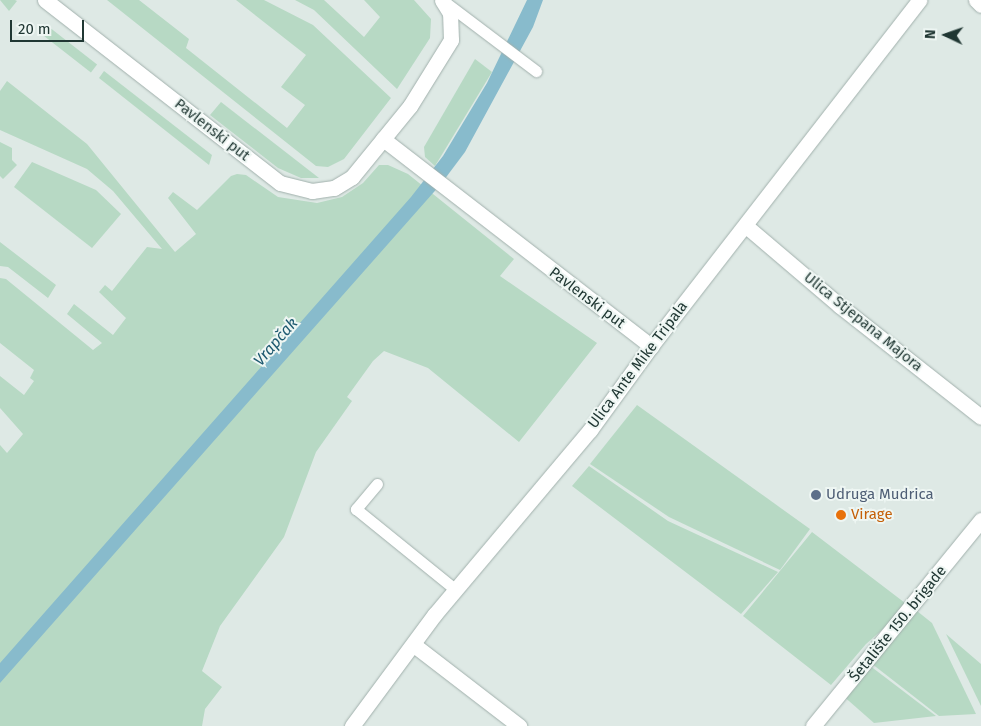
<!DOCTYPE html>
<meta charset="utf-8">
<style>
body{margin:0}
#map{position:relative;width:981px;height:726px;overflow:hidden;background:#dee9e5;font-family:"Fira Sans",sans-serif}
div>[style]{position:absolute}
.green>*{inset:0;background:#b7d9c4;transform-origin:0 0}
.water>*{inset:0;background:#8bc}
.roads{filter:drop-shadow(0 0 1px #a1b0ac) drop-shadow(0 0 1px #a1b0ac)}
.service>*{height:11px;margin:-5.5px;padding:0 5.5px;transform-origin:5.5px;border-radius:5.5px;background:#fff}
.pedestrian>*{height:15px;margin:-7.5px;padding:0 7.5px;transform-origin:7.5px;border-radius:7.5px;background:#fff}
.minor>*{height:15px;margin:-7.5px;padding:0 7.5px;transform-origin:7.5px;border-radius:7.5px;background:#fff}
.secondary>*{height:15px;margin:-7.5px;padding:0 7.5px;transform-origin:7.5px;border-radius:7.5px;background:#fff}
.dots>*{width:14px;height:14px;translate:-50% -50%;box-sizing:border-box;border:2px solid #eef6f3;border-radius:50%}
span{translate:-50% -50%;white-space:nowrap;text-align:center;line-height:1.15;-webkit-text-stroke:4px #eef6f3;paint-order:stroke}
.street-label{font-size:15px;color:#203733}
.service-label{font-size:15px;color:#4e5e75}
.left{translate:0 -50%;text-align:left}
.food-label{font-size:15px;color:#c56008}
.water-label{font-size:16px;color:#1e5a70;font-style:italic}
.north{position:absolute;left:921px;top:10px;width:50px;height:50px;-webkit-text-stroke:4px #eef6f3;paint-order:stroke;rotate:273deg;font-size:14px;font-weight:700;line-height:20px;text-align:center;color:#203733}
.north::after{content:'';display:block;margin:auto;width:18px;height:22px;background:#203733;clip-path:polygon(50% 0,100% 100%,50% 72%,0 100%)}
.scale{position:absolute;left:10px;top:20px;width:74px;height:22px;box-sizing:border-box;border:2px solid #203733;border-top:0;padding-left:6px;font-size:15px;line-height:18px;white-space:nowrap;color:#203733;-webkit-text-stroke:4px #eef6f3;paint-order:stroke}
</style>
<div id="map">
<div class="green">
<i style="clip-path:polygon(0 0,15px 0,17px 1px,9px 11px)"></i>
<i style="clip-path:polygon(107px 0,139px 0,189px 39px,186px 48px,287px 128px,305px 105px,281px 87px,306px 55px,236px 0,264px 0,313px 25px,391px 98px,344px 159px,328px 167px,316px 166px)"></i>
<i style="clip-path:polygon(295px 0,324px 0,364px 37px,380px 17px,364px 0,414px 0,431px 19px,430px 38px,397px 89px,314px 10px)"></i>
<i style="left:49px;top:27px;width:61px;height:10px;rotate:38deg"></i>
<i style="clip-path:polygon(475px 59px,492px 72px,435px 166px,425px 157px,424px 147px)"></i>
<i style="clip-path:polygon(104px 71px,212px 155px,209px 165px,99px 78px)"></i>
<i style="clip-path:polygon(7px 81px,87px 144px,175px 252px,196px 234px,168px 198px,173px 192px,197px 210px,231px 176px,237px 174px,246px 175px,278px 197px,317px 203px,342px 197px,363px 183px,379px 165px,388px 165px,408px 174px,514px 259px,500px 276px,597px 343px,519px 442px,428px 368px,384px 351px,373px 361px,347px 397px,352px 401px,316px 452px,284px 537px,220px 626px,202px 671px,222px 687px,205px 709px,202px 726px,0 726px,0 445px,7px 453px,23px 434px,0 408px,0 376px,24px 395px,34px 381px,30px 378px,34px 370px,0 343px,0 278px,6px 279px,93px 350px,102px 343px,67px 314px,74px 304px,113px 335px,126px 318px,99px 292px,105px 285px,112px 291px,147px 247px,162px 249px,113px 191px,87px 169px,0 130px,0 91px)"></i>
<i style="clip-path:polygon(221px 102px,319px 178px,301px 178px,278px 168px,210px 115px)"></i>
<i style="clip-path:polygon(0 142px,12px 148px,12px 160px,17px 165px,3px 179px,0 176px)"></i>
<i style="clip-path:polygon(32px 162px,96px 190px,121px 214px,92px 248px,14px 187px)"></i>
<i style="clip-path:polygon(0 242px,56px 285px,48px 298px,8px 267px,0 266px)"></i>
<i style="clip-path:polygon(637px 405px,810px 529px,780px 570px,669px 517px,590px 464px)"></i>
<i style="clip-path:polygon(589px 466px,668px 521px,778px 572px,741px 614px,572px 486px)"></i>
<i style="clip-path:polygon(812px 532px,909px 606px,866px 644px,831px 685px,743px 616px)"></i>
<i style="clip-path:polygon(917px 611px,932px 623px,976px 714px,939px 716px,867px 660px)"></i>
<i style="clip-path:polygon(946px 634px,981px 664px,981px 706px)"></i>
<i style="clip-path:polygon(865px 662px,936px 716px,874px 723px,841px 694px)"></i>
</div>
<div class="water">
<i style="clip-path:polygon(527px 0,543px 0,533px 27px,465px 152px,441px 184px,0 683px,0 663px,411px 197px,443px 156px,487px 83px)"></i>
</div>
<div class="roads">
<div class="service">
<i style="left:446px;top:3px;width:113px;rotate:37.1deg"></i>
<i style="left:377px;top:484px;width:33px;rotate:130deg"></i>
<i style="left:356px;top:509px;width:129px;rotate:39deg"></i>
</div>
<div class="pedestrian">
<i style="left:813px;top:726px;width:266px;rotate:-50.8deg"></i>
</div>
<div class="minor">
<i style="left:45px;top:0;width:298px;rotate:37.9deg"></i>
<i style="left:280px;top:183px;width:33px;rotate:14deg"></i>
<i style="left:312px;top:191px;width:22px;rotate:-8deg"></i>
<i style="left:334px;top:188px;width:21px;rotate:-31deg"></i>
<i style="left:352px;top:177px;width:92px;rotate:-50.8deg"></i>
<i style="left:410px;top:106px;width:78px;rotate:-58.2deg"></i>
<i style="left:451px;top:40px;width:27px;rotate:-92deg"></i>
<i style="left:450px;top:13px;width:15px;rotate:-122deg"></i>
<i style="left:383px;top:139px;width:339px;rotate:37.7deg"></i>
<i style="left:746px;top:226px;width:123px;rotate:40.4deg"></i>
<i style="left:840px;top:306px;width:179px;rotate:38.2deg"></i>
<i style="left:414px;top:645px;width:133px;rotate:37.6deg"></i>
<i style="left:352px;top:726px;width:139px;rotate:-53.5deg"></i>
<i style="left:435px;top:614px;width:241px;rotate:-49.9deg"></i>
<i style="left:590px;top:430px;width:104px;rotate:-54deg"></i>
<i style="left:651px;top:346px;width:438px;rotate:-52.2deg"></i>
</div>
<div class="secondary">
<i style="left:976px;top:0;width:7px;rotate:45deg"></i>
</div>
</div>
<div class="dots">
<i style="left:816px;top:495px;background:#5c6f8a"></i>
<i style="left:841px;top:515px;background:#e8710a"></i>
</div>
<div class="street-label">
<span style="left:212px;top:130px;rotate:38deg">Pavlenski put</span>
<span style="left:587px;top:298px;rotate:37deg">Pavlenski put</span>
<span style="left:863px;top:322px;rotate:39deg">Ulica Stjepana Majora</span>
<span style="left:638px;top:365px;rotate:-53deg">Ulica Ante Mike Tripala</span>
<span style="left:898px;top:624px;rotate:-51deg">Šetalište 150. brigade</span>
</div>
<div class="service-label">
<span class="left" style="left:826px;top:495px">Udruga Mudrica</span>
</div>
<div class="food-label">
<span class="left" style="left:851px;top:515px">Virage</span>
</div>
<div class="water-label">
<span style="left:276px;top:342px;rotate:-49deg">Vrapčak</span>
</div>
<div class="north">N</div>
<div class="scale">20 m</div>
</div>
